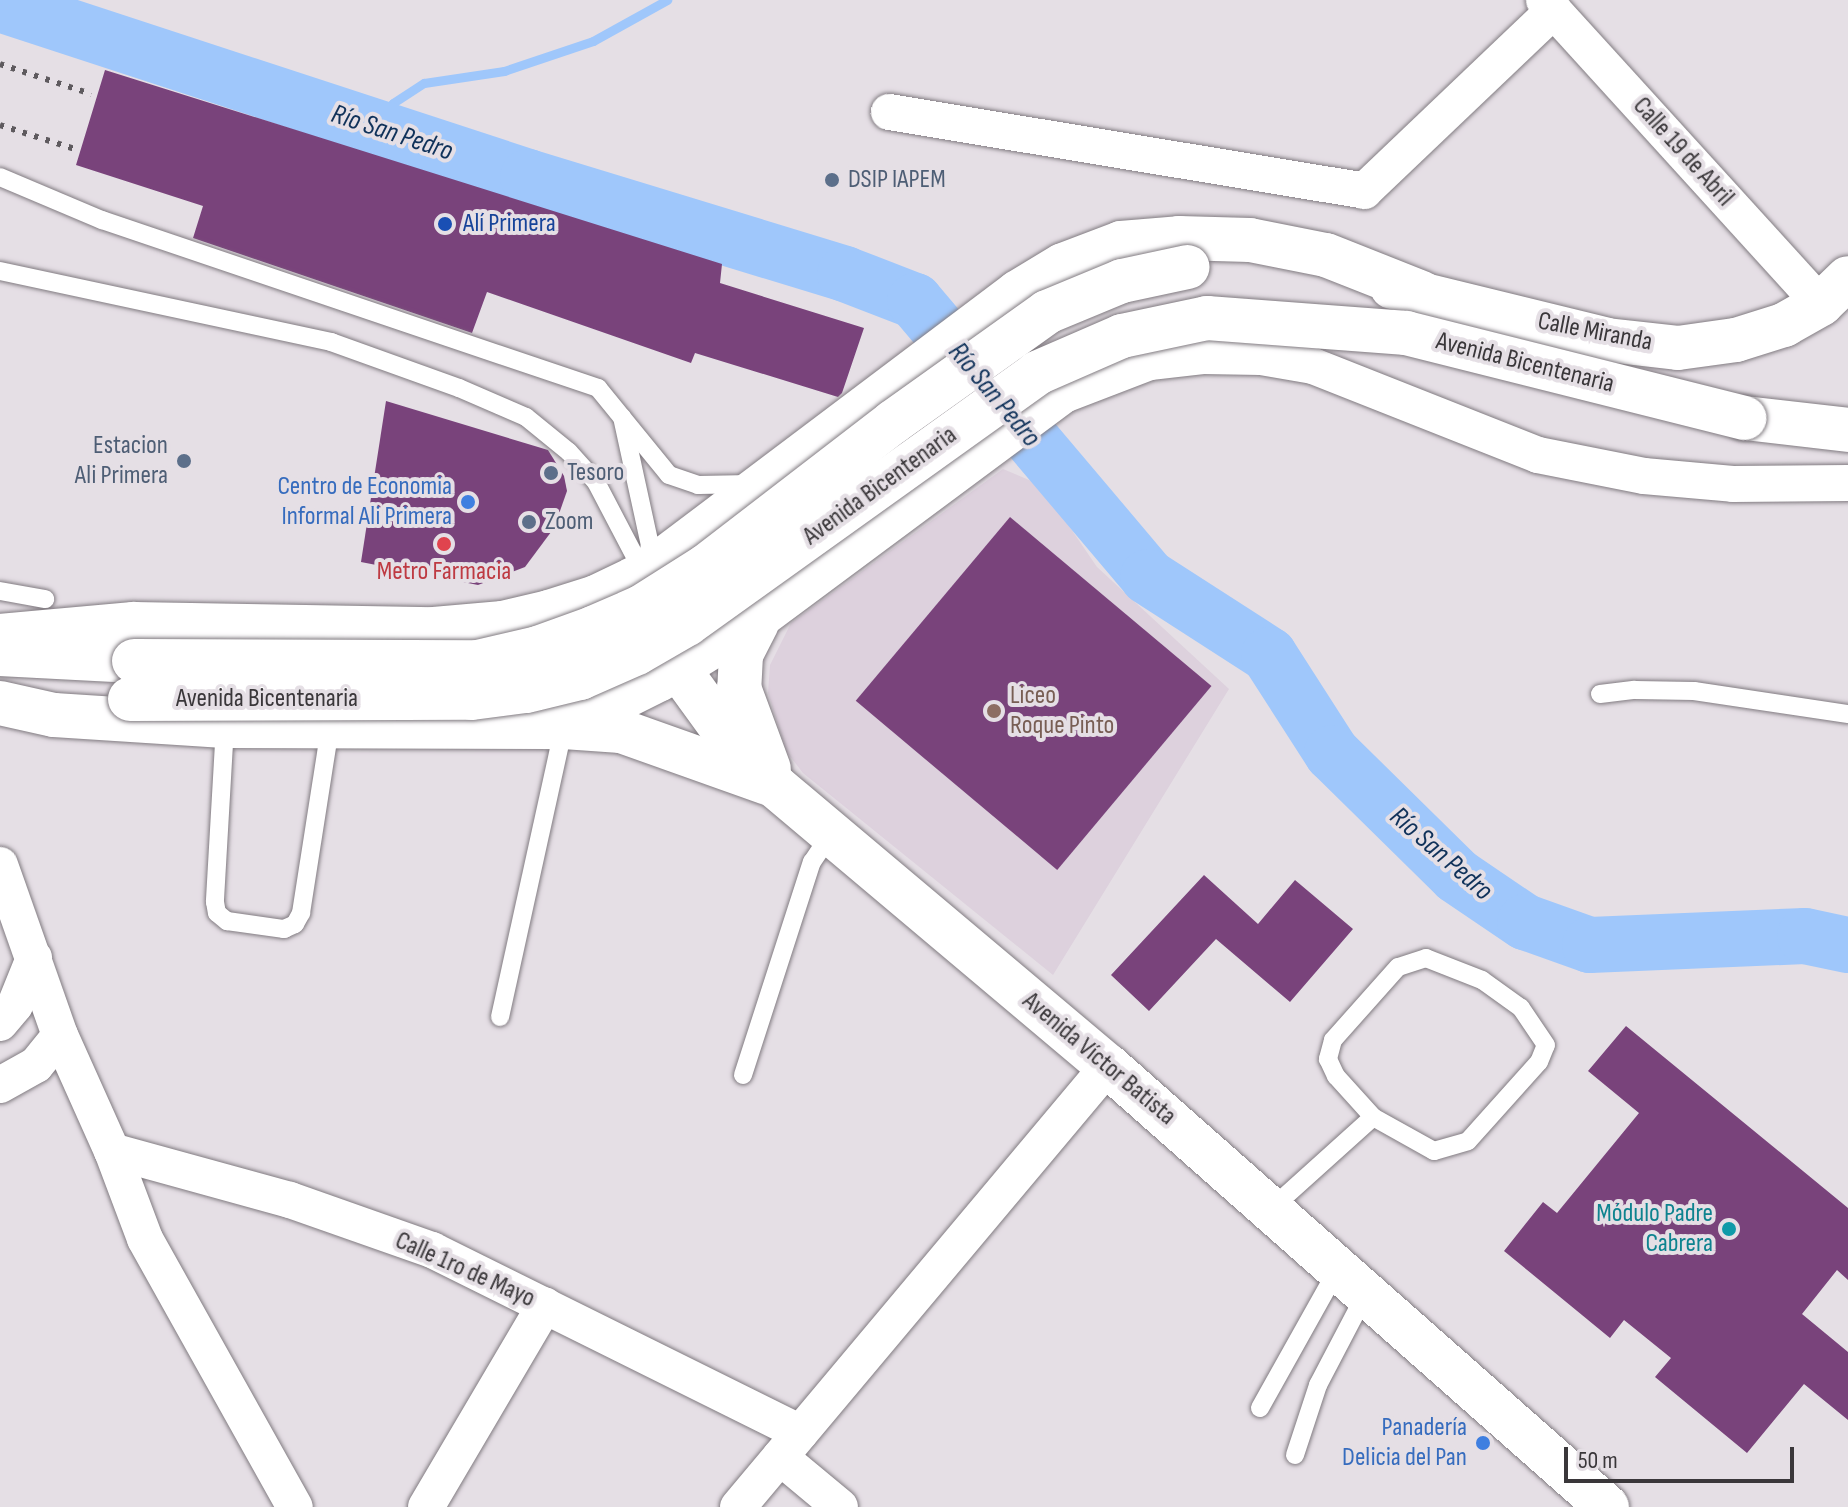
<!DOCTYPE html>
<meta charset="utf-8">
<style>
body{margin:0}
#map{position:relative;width:1848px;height:1507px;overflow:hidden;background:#e5dfe5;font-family:"Sofia Sans Condensed",sans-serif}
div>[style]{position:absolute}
.built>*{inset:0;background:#ddd1dd}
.stream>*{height:9px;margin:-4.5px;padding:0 4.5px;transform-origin:4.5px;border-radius:4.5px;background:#9fc7fb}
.river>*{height:56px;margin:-28px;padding:0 28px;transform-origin:28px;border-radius:28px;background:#9fc7fb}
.building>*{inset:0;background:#79437b;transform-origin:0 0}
.roads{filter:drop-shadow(0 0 2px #817b81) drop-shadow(0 0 2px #817b81)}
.service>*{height:18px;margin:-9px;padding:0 9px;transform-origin:9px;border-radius:9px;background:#fff}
.minor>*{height:36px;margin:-18px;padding:0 18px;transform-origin:18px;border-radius:18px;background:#fff}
.tertiary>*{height:44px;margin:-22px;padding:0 22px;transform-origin:22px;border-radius:22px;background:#fff}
.secondary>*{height:44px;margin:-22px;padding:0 22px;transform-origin:22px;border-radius:22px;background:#fff}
.rail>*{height:6px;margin-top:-3px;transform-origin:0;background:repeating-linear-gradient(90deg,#5e5a5e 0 4px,transparent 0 12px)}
.bridges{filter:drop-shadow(0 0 2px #817b81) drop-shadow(0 0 2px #817b81)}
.tertiary-bridge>*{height:44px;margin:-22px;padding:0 22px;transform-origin:22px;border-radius:22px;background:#fff}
.dots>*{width:22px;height:22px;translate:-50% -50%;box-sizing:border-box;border:4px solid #e5dfe5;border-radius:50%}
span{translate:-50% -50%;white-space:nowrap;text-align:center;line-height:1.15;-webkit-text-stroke:8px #e5dfe5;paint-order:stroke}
.street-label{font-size:26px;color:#3a373a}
.service-label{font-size:26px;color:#4e5e75}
.left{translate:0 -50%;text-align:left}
.right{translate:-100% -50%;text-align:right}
.transit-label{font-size:26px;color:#164399}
.shop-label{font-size:26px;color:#366cbe}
.health-label{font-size:26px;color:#be3a42}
.education-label{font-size:26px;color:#785e54}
.culture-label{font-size:26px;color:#0d838f}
.water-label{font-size:28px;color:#10325a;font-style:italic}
.scale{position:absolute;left:1564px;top:1447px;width:230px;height:36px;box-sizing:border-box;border:4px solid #3a373a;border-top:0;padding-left:10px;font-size:24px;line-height:28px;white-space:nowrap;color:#3a373a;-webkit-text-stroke:6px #e5dfe5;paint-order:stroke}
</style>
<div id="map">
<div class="built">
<i style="clip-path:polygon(1003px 469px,1041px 485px,1097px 567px,1229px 689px,1053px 975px,803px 773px,786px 751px,768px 693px,770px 665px,791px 623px)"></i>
</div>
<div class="stream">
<i style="left:373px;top:126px;width:30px;rotate:-49deg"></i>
<i style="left:393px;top:103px;width:37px;rotate:-33deg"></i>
<i style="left:424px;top:83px;width:81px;rotate:-8.5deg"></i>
<i style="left:504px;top:71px;width:94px;rotate:-18.6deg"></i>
<i style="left:593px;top:41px;width:85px;rotate:-29deg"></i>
</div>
<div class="river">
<i style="left:0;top:4px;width:556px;rotate:18.14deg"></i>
<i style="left:528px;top:177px;width:332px;rotate:17deg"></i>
<i style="left:845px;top:274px;width:75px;rotate:21.1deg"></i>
<i style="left:915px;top:301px;width:361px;rotate:49.8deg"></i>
<i style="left:1148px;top:577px;width:144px;rotate:32.8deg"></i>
<i style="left:1269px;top:655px;width:117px;rotate:57.3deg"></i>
<i style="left:1332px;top:753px;width:175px;rotate:44.5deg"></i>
<i style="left:1457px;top:876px;width:82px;rotate:34.1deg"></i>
<i style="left:1525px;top:922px;width:69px;rotate:19.5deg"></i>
<i style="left:1590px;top:945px;width:215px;rotate:-2.4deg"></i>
<i style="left:1805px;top:936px;width:44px;rotate:11.8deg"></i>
</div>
<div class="building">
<i style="clip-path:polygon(105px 70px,722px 264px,720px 283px,864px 328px,842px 393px,838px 397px,695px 353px,691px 363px,487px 292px,472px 333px,193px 238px,203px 206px,76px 165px)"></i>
<i style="clip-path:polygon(386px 401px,548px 450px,564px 476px,567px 491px,554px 528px,525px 567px,478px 585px,361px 562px)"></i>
<i style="left:1010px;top:517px;width:263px;height:240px;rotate:40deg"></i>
<i style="clip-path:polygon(1204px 875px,1258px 924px,1295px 880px,1353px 929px,1290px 1002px,1216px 939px,1149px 1011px,1111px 975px)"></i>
<i style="clip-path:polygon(1626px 1026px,1848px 1208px,1848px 1280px,1837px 1270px,1802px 1314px,1848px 1352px,1848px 1420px,1804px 1384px,1747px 1453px,1655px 1377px,1671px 1358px,1624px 1320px,1610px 1338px,1504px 1251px,1543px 1202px,1557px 1213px,1639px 1113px,1588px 1071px)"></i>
</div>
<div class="roads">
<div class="service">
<i style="left:0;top:177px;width:111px;rotate:22.9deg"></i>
<i style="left:102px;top:220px;width:524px;rotate:18.71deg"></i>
<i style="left:598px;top:388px;width:112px;rotate:50.8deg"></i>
<i style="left:669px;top:475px;width:31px;rotate:19deg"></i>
<i style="left:698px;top:485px;width:53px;rotate:-1.1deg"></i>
<i style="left:0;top:271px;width:339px;rotate:12.1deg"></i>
<i style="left:331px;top:342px;width:136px;rotate:19.8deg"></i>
<i style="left:459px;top:388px;width:73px;rotate:23.4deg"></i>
<i style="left:526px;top:417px;width:55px;rotate:39.1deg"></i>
<i style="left:569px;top:452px;width:40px;rotate:48deg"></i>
<i style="left:596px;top:482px;width:104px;rotate:62.4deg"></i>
<i style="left:622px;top:417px;width:131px;rotate:77.7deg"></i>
<i style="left:650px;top:545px;width:19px;rotate:102deg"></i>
<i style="left:0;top:591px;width:46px;rotate:10.1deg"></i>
<i style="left:1600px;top:694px;width:35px;rotate:-7deg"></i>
<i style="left:1635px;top:690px;width:59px;rotate:1deg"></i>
<i style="left:1694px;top:691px;width:156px;rotate:8.5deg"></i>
<i style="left:225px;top:726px;width:176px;rotate:93.3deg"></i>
<i style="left:215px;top:902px;width:11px;rotate:80deg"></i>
<i style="left:217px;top:913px;width:13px;rotate:39deg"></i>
<i style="left:227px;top:921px;width:58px;rotate:8deg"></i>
<i style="left:284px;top:929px;width:12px;rotate:-24deg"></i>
<i style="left:295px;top:924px;width:13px;rotate:-61deg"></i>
<i style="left:301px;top:913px;width:188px;rotate:-81.1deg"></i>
<i style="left:500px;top:1017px;width:297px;rotate:-77.6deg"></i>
<i style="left:743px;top:1075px;width:224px;rotate:-72.1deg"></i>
<i style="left:812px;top:862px;width:34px;rotate:-56deg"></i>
<i style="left:1272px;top:1208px;width:136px;rotate:-42deg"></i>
<i style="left:1373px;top:1117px;width:70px;rotate:29.1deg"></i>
<i style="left:1434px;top:1151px;width:35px;rotate:-16deg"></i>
<i style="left:1468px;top:1141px;width:106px;rotate:-48.1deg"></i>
<i style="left:1539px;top:1062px;width:18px;rotate:-68deg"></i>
<i style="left:1546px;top:1045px;width:45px;rotate:-124deg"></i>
<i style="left:1521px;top:1008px;width:48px;rotate:-144.3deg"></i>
<i style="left:1482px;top:980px;width:60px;rotate:-158.6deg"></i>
<i style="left:1426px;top:958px;width:29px;rotate:162deg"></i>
<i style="left:1398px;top:967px;width:98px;rotate:131.7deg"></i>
<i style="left:1333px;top:1040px;width:20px;rotate:105deg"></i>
<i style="left:1328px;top:1059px;width:19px;rotate:65deg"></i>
<i style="left:1336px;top:1076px;width:55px;rotate:47.9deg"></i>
<i style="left:1260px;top:1408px;width:158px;rotate:-60.8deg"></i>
<i style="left:1295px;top:1455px;width:74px;rotate:-71.8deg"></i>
<i style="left:1318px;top:1385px;width:102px;rotate:-62.4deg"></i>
</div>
<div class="minor">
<i style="left:1544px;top:0;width:411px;rotate:47.7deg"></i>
<i style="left:889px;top:112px;width:482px;rotate:9.4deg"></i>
<i style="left:1364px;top:191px;width:262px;rotate:-43.6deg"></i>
<i style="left:558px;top:721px;width:68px;rotate:-16.3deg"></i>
<i style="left:623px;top:702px;width:42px;rotate:-26.6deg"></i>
<i style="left:661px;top:683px;width:113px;rotate:-32deg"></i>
<i style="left:757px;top:623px;width:382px;rotate:-36.6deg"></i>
<i style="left:1064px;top:395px;width:92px;rotate:-21deg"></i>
<i style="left:1150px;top:362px;width:53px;rotate:-6.5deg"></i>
<i style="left:1203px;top:356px;width:58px;rotate:1deg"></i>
<i style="left:1261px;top:357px;width:53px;rotate:9.8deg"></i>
<i style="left:1313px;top:366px;width:242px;rotate:21.6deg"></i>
<i style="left:1538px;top:455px;width:108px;rotate:11.2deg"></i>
<i style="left:1644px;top:476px;width:89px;rotate:5.1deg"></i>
<i style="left:1733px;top:484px;width:115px;rotate:-0.5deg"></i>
<i style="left:0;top:865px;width:180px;rotate:70.6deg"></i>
<i style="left:60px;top:1035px;width:127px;rotate:65.9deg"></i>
<i style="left:112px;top:1151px;width:94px;rotate:69.4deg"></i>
<i style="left:145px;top:1239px;width:307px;rotate:60.8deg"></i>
<i style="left:0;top:1023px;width:23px;rotate:-50deg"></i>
<i style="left:15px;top:1005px;width:51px;rotate:-68deg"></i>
<i style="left:0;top:1085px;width:41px;rotate:-29.1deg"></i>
<i style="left:36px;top:1065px;width:38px;rotate:-51deg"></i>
<i style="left:112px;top:1151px;width:185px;rotate:15.4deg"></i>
<i style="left:290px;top:1200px;width:151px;rotate:19.4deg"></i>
<i style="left:432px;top:1250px;width:411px;rotate:26.4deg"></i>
<i style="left:780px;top:1457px;width:78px;rotate:39.8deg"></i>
<i style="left:426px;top:1507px;width:234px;rotate:-59.5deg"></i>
<i style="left:738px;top:1507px;width:576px;rotate:-50deg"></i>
</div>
<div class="tertiary">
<i style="left:1392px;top:287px;width:221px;rotate:13.8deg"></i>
<i style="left:1607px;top:340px;width:71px;rotate:6.4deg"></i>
<i style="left:1678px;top:348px;width:59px;rotate:-7.9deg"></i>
<i style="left:1736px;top:340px;width:50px;rotate:-17.4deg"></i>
<i style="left:1784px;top:325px;width:43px;rotate:-29.6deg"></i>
<i style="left:1821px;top:304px;width:37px;rotate:-44deg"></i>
<i style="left:1745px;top:418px;width:104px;rotate:6.6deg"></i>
<i style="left:644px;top:574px;width:468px;rotate:-37deg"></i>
<i style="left:1018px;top:292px;width:52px;rotate:-31deg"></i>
<i style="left:1063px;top:265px;width:62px;rotate:-20.8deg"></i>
<i style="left:1121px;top:243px;width:58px;rotate:-4.9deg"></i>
<i style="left:1179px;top:238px;width:71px;rotate:1.6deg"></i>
<i style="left:1250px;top:240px;width:77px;rotate:11.2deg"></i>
<i style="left:1326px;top:255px;width:103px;rotate:21.6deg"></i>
<i style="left:0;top:654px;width:134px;rotate:3deg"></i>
</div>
<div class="secondary">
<i style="left:757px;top:623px;width:36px;rotate:117deg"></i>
<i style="left:741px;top:655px;width:33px;rotate:93deg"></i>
<i style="left:739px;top:688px;width:86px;rotate:69.7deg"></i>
<i style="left:0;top:636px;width:134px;rotate:-5.2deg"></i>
<i style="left:133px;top:624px;width:301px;rotate:1deg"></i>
<i style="left:434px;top:629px;width:69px;rotate:-5deg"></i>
<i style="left:503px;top:623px;width:47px;rotate:-13.4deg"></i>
<i style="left:549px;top:612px;width:49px;rotate:-17.7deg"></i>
<i style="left:596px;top:597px;width:53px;rotate:-25.6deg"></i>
<i style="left:644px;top:574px;width:48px;rotate:74.2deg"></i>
<i style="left:657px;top:620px;width:56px;rotate:65.7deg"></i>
<i style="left:680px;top:671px;width:82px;rotate:54deg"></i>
<i style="left:728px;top:737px;width:68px;rotate:46.2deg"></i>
<i style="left:775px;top:786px;width:435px;rotate:40.1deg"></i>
<i style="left:1108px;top:1066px;width:666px;rotate:41.47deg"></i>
<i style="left:0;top:703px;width:55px;rotate:12.5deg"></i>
<i style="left:54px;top:715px;width:171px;rotate:3.7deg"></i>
<i style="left:225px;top:726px;width:339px;rotate:0.2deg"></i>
<i style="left:564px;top:727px;width:57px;rotate:4deg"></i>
<i style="left:621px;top:731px;width:155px;rotate:19.6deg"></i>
</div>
</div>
<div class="rail">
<i style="left:0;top:64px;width:96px;rotate:18.2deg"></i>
<i style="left:0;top:125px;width:79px;rotate:17.7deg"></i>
</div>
<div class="bridges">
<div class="tertiary-bridge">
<i style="left:134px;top:661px;width:344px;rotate:0.2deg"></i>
<i style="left:478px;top:662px;width:62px;rotate:-13.1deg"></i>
<i style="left:538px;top:648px;width:59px;rotate:-20deg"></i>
<i style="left:593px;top:628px;width:52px;rotate:-23.6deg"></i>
<i style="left:641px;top:607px;width:77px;rotate:-32.2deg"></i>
<i style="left:706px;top:566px;width:236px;rotate:-37.6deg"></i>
<i style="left:893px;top:422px;width:189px;rotate:-35.5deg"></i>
<i style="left:1047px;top:312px;width:81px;rotate:-22.5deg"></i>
<i style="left:1122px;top:281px;width:67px;rotate:-12deg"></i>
<i style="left:130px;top:699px;width:342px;rotate:-0.2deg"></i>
<i style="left:472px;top:698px;width:54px;rotate:-7.4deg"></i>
<i style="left:526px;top:691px;width:56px;rotate:-13.5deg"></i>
<i style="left:580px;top:678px;width:62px;rotate:-23.7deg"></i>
<i style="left:637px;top:653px;width:58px;rotate:-30.1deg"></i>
<i style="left:687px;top:624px;width:431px;rotate:-35.6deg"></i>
<i style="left:1037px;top:373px;width:93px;rotate:-23.5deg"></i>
<i style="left:1122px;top:336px;width:87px;rotate:-12deg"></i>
<i style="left:1207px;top:318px;width:200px;rotate:4.3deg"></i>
<i style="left:1406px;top:333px;width:349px;rotate:14.1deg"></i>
</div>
</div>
<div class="dots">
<i style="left:832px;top:180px;background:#5c6f8a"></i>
<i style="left:445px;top:224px;background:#1a4fb4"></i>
<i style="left:184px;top:461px;background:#5c6f8a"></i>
<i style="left:551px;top:473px;background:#5c6f8a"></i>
<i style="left:468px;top:502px;background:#3f7fe0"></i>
<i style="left:529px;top:522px;background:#5c6f8a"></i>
<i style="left:444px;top:544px;background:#e0444e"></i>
<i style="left:994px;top:711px;background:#8d6e63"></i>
<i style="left:1729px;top:1229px;background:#0f9aa8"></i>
<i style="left:1483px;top:1443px;background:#3f7fe0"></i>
</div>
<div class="street-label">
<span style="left:1683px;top:152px;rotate:48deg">Calle 19 de Abril</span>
<span style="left:1595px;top:332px;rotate:11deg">Calle Miranda</span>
<span style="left:1525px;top:363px;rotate:14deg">Avenida Bicentenaria</span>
<span style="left:880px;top:486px;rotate:-36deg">Avenida Bicentenaria</span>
<span style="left:267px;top:699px">Avenida Bicentenaria</span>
<span style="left:1099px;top:1059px;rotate:40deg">Avenida Víctor Batista</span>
<span style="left:465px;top:1270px;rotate:24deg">Calle 1ro de Mayo</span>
</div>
<div class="service-label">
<span class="left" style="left:848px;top:180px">DSIP IAPEM</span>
<span class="right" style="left:168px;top:461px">Estacion<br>Ali Primera</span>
<span class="left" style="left:567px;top:473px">Tesoro</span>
<span class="left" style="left:545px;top:522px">Zoom</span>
</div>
<div class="transit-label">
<span class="left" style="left:463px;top:224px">Alí Primera</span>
</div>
<div class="shop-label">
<span class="right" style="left:452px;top:502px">Centro de Economia<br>Informal Ali Primera</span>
<span class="right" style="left:1467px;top:1443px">Panadería<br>Delicia del Pan</span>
</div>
<div class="health-label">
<span style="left:444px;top:572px">Metro Farmacia</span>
</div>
<div class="education-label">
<span class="left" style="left:1010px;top:711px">Liceo<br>Roque Pinto</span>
</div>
<div class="culture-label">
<span class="right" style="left:1713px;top:1229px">Módulo Padre<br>Cabrera</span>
</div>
<div class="water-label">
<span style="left:392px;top:133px;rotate:18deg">Río San Pedro</span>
<span style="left:994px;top:395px;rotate:50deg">Río San Pedro</span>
<span style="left:1441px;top:854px;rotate:41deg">Río San Pedro</span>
</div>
<div class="scale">50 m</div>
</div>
